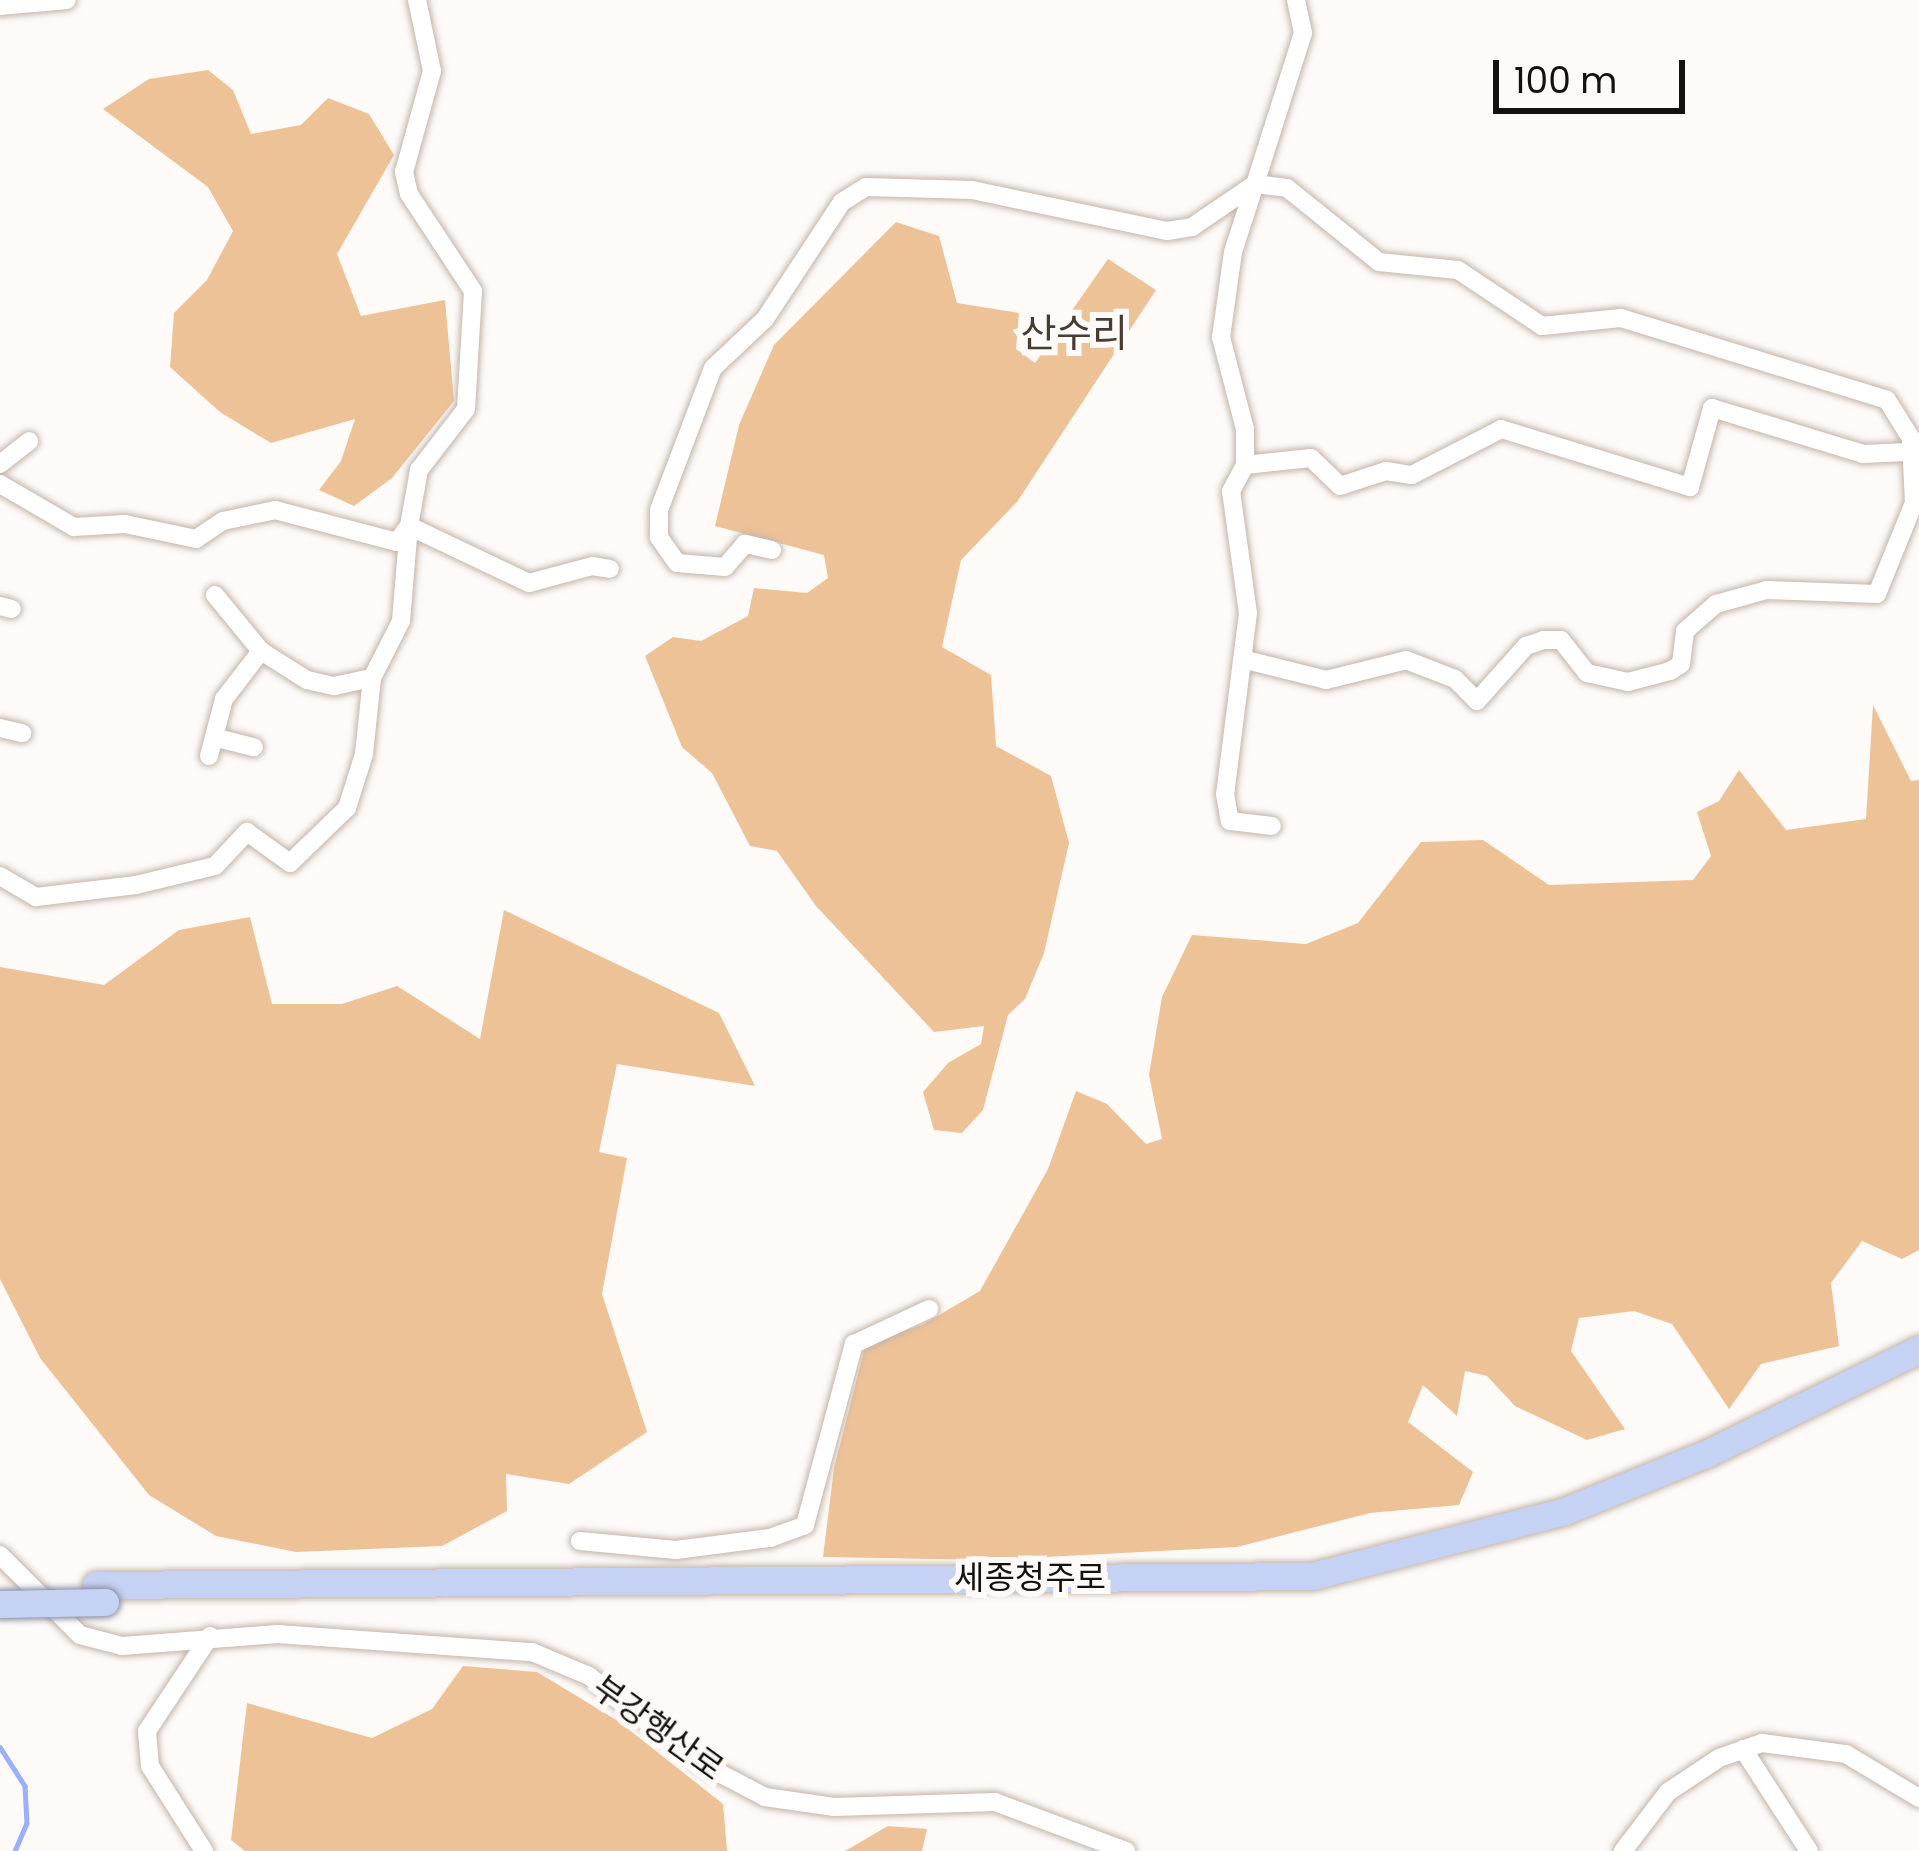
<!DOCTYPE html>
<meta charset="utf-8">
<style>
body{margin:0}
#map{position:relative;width:1919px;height:1851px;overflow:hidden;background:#fdfaf8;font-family:Poppins,"Noto Sans KR",sans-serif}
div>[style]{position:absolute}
.green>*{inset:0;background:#eec297}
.stream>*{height:4.5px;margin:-2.25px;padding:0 2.25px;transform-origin:2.25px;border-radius:2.25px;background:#9ab0ff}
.roads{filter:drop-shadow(0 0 3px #c3b5a9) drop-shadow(0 0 3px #c3b5a9)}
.minor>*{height:18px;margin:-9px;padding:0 9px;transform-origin:9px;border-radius:9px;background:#fff}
.highway>*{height:27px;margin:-13.5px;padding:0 13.5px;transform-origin:13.5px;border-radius:13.5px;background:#c6d2f4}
.bridges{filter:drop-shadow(0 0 3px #888ea3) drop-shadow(0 0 3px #888ea3)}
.highway-bridge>*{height:27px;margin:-13.5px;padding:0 13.5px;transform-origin:13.5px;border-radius:13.5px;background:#c6d2f4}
span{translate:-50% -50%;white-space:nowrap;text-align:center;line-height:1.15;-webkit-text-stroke:12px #fdfaf8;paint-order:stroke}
.street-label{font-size:33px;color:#16110d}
.quarter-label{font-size:39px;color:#473c32}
.scale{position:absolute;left:1493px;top:60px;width:192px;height:54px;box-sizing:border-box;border:6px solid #16110d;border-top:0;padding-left:15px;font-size:36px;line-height:42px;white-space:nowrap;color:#16110d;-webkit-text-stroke:9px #fdfaf8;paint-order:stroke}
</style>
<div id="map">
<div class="green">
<i style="clip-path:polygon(208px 70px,233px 90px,251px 134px,301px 125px,328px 98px,369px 114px,394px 155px,337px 254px,361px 316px,445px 300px,454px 401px,392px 478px,354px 506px,319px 490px,341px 461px,355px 419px,271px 443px,220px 412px,170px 367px,174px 313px,207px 280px,233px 231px,208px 187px,103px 109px,149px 79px)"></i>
<i style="clip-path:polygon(896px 222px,939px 236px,957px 303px,1019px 313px,1016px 349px,1035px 363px,1108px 259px,1156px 290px,1017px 502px,961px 560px,942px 647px,991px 675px,996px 746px,1051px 776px,1069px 843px,1044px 953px,1025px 999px,1008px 1015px,983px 1110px,962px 1133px,934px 1130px,923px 1092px,948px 1063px,981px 1044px,984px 1026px,934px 1032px,816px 906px,777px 851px,750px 846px,712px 773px,682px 747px,645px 656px,673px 637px,701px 641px,748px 616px,754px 588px,807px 593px,828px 578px,824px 555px,715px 526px,739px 425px,774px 345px)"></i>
<i style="clip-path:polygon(1873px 705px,1911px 781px,1919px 780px,1919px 1250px,1902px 1259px,1862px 1241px,1831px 1283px,1839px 1346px,1761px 1364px,1729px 1409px,1672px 1324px,1634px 1311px,1579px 1318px,1571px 1351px,1625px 1429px,1587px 1440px,1515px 1406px,1487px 1376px,1465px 1371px,1457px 1416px,1423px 1385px,1408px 1422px,1473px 1472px,1459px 1505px,1370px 1513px,1237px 1547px,988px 1560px,823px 1557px,834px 1468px,866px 1343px,922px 1325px,980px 1291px,1048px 1169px,1076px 1091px,1107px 1104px,1146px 1144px,1162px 1139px,1149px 1075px,1162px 997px,1192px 935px,1306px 944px,1358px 923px,1421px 842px,1483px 840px,1549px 885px,1693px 880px,1711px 856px,1697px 812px,1719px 801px,1739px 770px,1786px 830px,1866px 819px)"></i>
<i style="clip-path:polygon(504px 910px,719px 1013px,755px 1086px,617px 1064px,599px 1152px,627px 1158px,602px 1294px,647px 1432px,569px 1484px,506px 1474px,507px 1511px,442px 1546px,296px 1552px,216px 1536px,149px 1495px,40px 1358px,0 1279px,0 967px,104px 985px,179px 930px,250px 917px,272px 1004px,342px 1004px,397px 986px,480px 1039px)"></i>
<i style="clip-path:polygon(463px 1666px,537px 1672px,618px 1721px,723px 1804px,727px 1851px,245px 1851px,231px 1840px,247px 1703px,372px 1738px,432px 1709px)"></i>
<i style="clip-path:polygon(888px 1826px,927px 1829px,922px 1851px,845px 1851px)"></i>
</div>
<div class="stream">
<i style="left:0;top:1747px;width:46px;rotate:57.3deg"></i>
<i style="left:25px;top:1786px;width:37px;rotate:87deg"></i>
<i style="left:27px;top:1823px;width:30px;rotate:113deg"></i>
</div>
<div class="roads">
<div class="minor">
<i style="left:1296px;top:0;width:34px;rotate:78deg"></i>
<i style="left:1303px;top:33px;width:158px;rotate:107.6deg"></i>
<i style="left:1255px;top:184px;width:32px;rotate:7deg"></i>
<i style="left:1287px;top:188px;width:118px;rotate:38.8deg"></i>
<i style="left:1379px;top:262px;width:79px;rotate:5.8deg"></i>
<i style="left:1458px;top:270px;width:101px;rotate:33.7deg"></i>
<i style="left:1542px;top:326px;width:79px;rotate:-5.8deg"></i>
<i style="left:1621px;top:318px;width:278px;rotate:17.1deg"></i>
<i style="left:1887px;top:400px;width:60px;rotate:57.9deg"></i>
<i style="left:0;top:6px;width:67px;rotate:-5.1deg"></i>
<i style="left:1255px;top:184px;width:71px;rotate:107.9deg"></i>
<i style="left:1233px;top:252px;width:86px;rotate:98deg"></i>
<i style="left:1221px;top:337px;width:95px;rotate:75.4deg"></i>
<i style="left:1245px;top:429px;width:36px;rotate:90deg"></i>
<i style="left:1245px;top:465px;width:30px;rotate:118deg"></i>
<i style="left:1231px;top:491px;width:123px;rotate:82.1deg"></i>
<i style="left:1248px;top:613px;width:182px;rotate:97.2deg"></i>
<i style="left:1225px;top:794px;width:27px;rotate:80deg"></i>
<i style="left:1230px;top:821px;width:42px;rotate:6.8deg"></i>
<i style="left:0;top:464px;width:37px;rotate:-38deg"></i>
<i style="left:1245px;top:465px;width:66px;rotate:-6.1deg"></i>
<i style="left:1311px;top:458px;width:40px;rotate:44deg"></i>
<i style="left:1340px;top:486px;width:48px;rotate:-18.1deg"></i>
<i style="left:1386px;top:471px;width:26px;rotate:9deg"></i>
<i style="left:1412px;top:475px;width:100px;rotate:-27.3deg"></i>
<i style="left:1501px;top:429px;width:198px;rotate:17.1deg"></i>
<i style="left:1690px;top:487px;width:82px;rotate:-74.4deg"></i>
<i style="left:1712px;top:408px;width:158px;rotate:16.9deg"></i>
<i style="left:1863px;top:454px;width:44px;rotate:-2.6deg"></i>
<i style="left:0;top:484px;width:86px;rotate:30.2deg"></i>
<i style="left:74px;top:527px;width:51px;rotate:-3.4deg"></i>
<i style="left:125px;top:524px;width:73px;rotate:11.9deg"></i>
<i style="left:196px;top:539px;width:32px;rotate:-34deg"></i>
<i style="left:223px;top:521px;width:53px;rotate:-11.9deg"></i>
<i style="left:275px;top:510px;width:126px;rotate:14.7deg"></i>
<i style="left:397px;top:542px;width:20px;rotate:-53deg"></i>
<i style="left:409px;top:526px;width:57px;rotate:-79.9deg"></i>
<i style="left:419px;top:470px;width:77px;rotate:-52.4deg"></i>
<i style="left:466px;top:409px;width:118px;rotate:-86.6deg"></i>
<i style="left:473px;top:291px;width:116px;rotate:-123.4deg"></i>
<i style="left:409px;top:194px;width:23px;rotate:-103deg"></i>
<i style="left:404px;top:172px;width:105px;rotate:-74.5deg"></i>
<i style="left:432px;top:71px;width:73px;rotate:-101.9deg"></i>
<i style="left:409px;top:526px;width:133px;rotate:25.4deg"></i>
<i style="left:529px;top:583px;width:65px;rotate:-15.1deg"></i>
<i style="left:592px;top:566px;width:18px;rotate:9deg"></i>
<i style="left:772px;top:550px;width:28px;rotate:-167deg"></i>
<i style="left:745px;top:544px;width:30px;rotate:131deg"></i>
<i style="left:725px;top:567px;width:48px;rotate:-175.2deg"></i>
<i style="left:677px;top:563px;width:32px;rotate:-125deg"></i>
<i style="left:659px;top:537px;width:27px;rotate:-90deg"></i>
<i style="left:659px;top:510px;width:152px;rotate:-69.2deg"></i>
<i style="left:713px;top:368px;width:71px;rotate:-43.3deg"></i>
<i style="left:765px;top:319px;width:140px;rotate:-56.7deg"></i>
<i style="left:842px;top:202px;width:28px;rotate:-32deg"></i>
<i style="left:866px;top:187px;width:106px;rotate:1.6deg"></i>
<i style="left:972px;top:190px;width:199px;rotate:11.9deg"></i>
<i style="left:1167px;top:231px;width:25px;rotate:-9deg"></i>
<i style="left:1192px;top:227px;width:76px;rotate:-34.3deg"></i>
<i style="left:215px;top:595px;width:72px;rotate:50.6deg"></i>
<i style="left:0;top:606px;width:12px;rotate:14deg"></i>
<i style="left:1246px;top:660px;width:82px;rotate:14deg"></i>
<i style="left:1326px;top:680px;width:82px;rotate:-14deg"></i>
<i style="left:1406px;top:660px;width:53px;rotate:21.2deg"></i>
<i style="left:1455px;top:679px;width:31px;rotate:45deg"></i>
<i style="left:1477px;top:701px;width:74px;rotate:-48.3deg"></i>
<i style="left:1526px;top:646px;width:18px;rotate:-19deg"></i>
<i style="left:1543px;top:640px;width:18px"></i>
<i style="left:1561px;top:640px;width:42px;rotate:51.8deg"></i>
<i style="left:1587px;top:673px;width:42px;rotate:12.4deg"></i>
<i style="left:1628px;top:682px;width:43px;rotate:-14.7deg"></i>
<i style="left:1670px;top:671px;width:13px;rotate:-32deg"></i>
<i style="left:1681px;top:664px;width:33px;rotate:-83deg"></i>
<i style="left:1685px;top:631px;width:41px;rotate:-41.1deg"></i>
<i style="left:1716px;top:604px;width:53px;rotate:-15.4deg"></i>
<i style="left:1767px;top:590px;width:110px;rotate:2.1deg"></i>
<i style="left:1877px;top:594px;width:98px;rotate:-67.9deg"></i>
<i style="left:1914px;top:503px;width:64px;rotate:-92.7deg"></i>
<i style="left:0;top:728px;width:23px;rotate:13deg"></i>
<i style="left:217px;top:738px;width:38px;rotate:14deg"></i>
<i style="left:209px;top:756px;width:59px;rotate:-75.3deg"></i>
<i style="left:224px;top:699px;width:61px;rotate:-52.4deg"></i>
<i style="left:261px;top:651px;width:54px;rotate:32.2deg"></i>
<i style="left:307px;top:680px;width:28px;rotate:13deg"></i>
<i style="left:334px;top:686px;width:39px;rotate:-12deg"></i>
<i style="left:0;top:876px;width:42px;rotate:30.3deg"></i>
<i style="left:36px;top:897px;width:101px;rotate:-6.8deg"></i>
<i style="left:136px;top:885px;width:81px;rotate:-13.5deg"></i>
<i style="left:215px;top:866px;width:47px;rotate:-46.7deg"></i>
<i style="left:247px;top:832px;width:53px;rotate:35.8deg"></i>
<i style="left:290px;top:863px;width:79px;rotate:-44deg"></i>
<i style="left:347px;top:808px;width:57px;rotate:-72.5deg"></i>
<i style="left:364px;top:754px;width:76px;rotate:-84deg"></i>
<i style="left:372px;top:678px;width:64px;rotate:-63deg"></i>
<i style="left:401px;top:621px;width:95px;rotate:-85.2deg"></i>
<i style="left:580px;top:1541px;width:96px;rotate:5.4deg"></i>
<i style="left:676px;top:1550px;width:95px;rotate:-7.3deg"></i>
<i style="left:770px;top:1538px;width:37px;rotate:-20deg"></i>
<i style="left:805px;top:1525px;width:188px;rotate:-74.9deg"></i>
<i style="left:854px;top:1344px;width:83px;rotate:-25deg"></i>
<i style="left:0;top:1555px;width:113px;rotate:45deg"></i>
<i style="left:80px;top:1635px;width:43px;rotate:14.7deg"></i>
<i style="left:122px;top:1646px;width:156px;rotate:-4.4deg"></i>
<i style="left:278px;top:1634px;width:255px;rotate:4.1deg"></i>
<i style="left:532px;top:1652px;width:62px;rotate:22.8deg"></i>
<i style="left:589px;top:1676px;width:141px;rotate:38.1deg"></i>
<i style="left:700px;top:1763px;width:73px;rotate:27.6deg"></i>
<i style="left:765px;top:1797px;width:70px;rotate:8.2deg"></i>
<i style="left:834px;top:1807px;width:161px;rotate:-1.8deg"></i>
<i style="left:995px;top:1802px;width:140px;rotate:20.5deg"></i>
<i style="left:1743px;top:1749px;width:121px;rotate:57.1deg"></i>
<i style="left:204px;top:1851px;width:101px;rotate:-122.4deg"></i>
<i style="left:150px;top:1766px;width:35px;rotate:-95deg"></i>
<i style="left:147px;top:1731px;width:114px;rotate:-56.4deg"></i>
<i style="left:1623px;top:1851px;width:74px;rotate:-52.7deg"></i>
<i style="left:1668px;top:1792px;width:61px;rotate:-33.7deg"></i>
<i style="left:1719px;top:1758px;width:46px;rotate:-19.2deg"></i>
<i style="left:1762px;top:1743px;width:85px;rotate:7.5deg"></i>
<i style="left:1846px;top:1754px;width:85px;rotate:31.1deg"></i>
</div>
<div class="highway">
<i style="left:96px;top:1585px;width:1216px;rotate:-0.42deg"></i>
<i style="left:1312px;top:1576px;width:261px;rotate:-14.4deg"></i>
<i style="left:1565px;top:1511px;width:154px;rotate:-22.1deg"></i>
<i style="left:1708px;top:1453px;width:235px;rotate:-26.2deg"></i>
</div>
</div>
<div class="bridges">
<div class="highway-bridge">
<i style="left:0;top:1604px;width:105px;rotate:-1.1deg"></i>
</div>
</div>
<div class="street-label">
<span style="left:1030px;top:1578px">세종청주로</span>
<span style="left:658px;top:1728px;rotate:36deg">부강행산로</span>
</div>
<div class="quarter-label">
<span style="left:1074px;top:334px">산수리</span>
</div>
<div class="scale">100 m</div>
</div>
